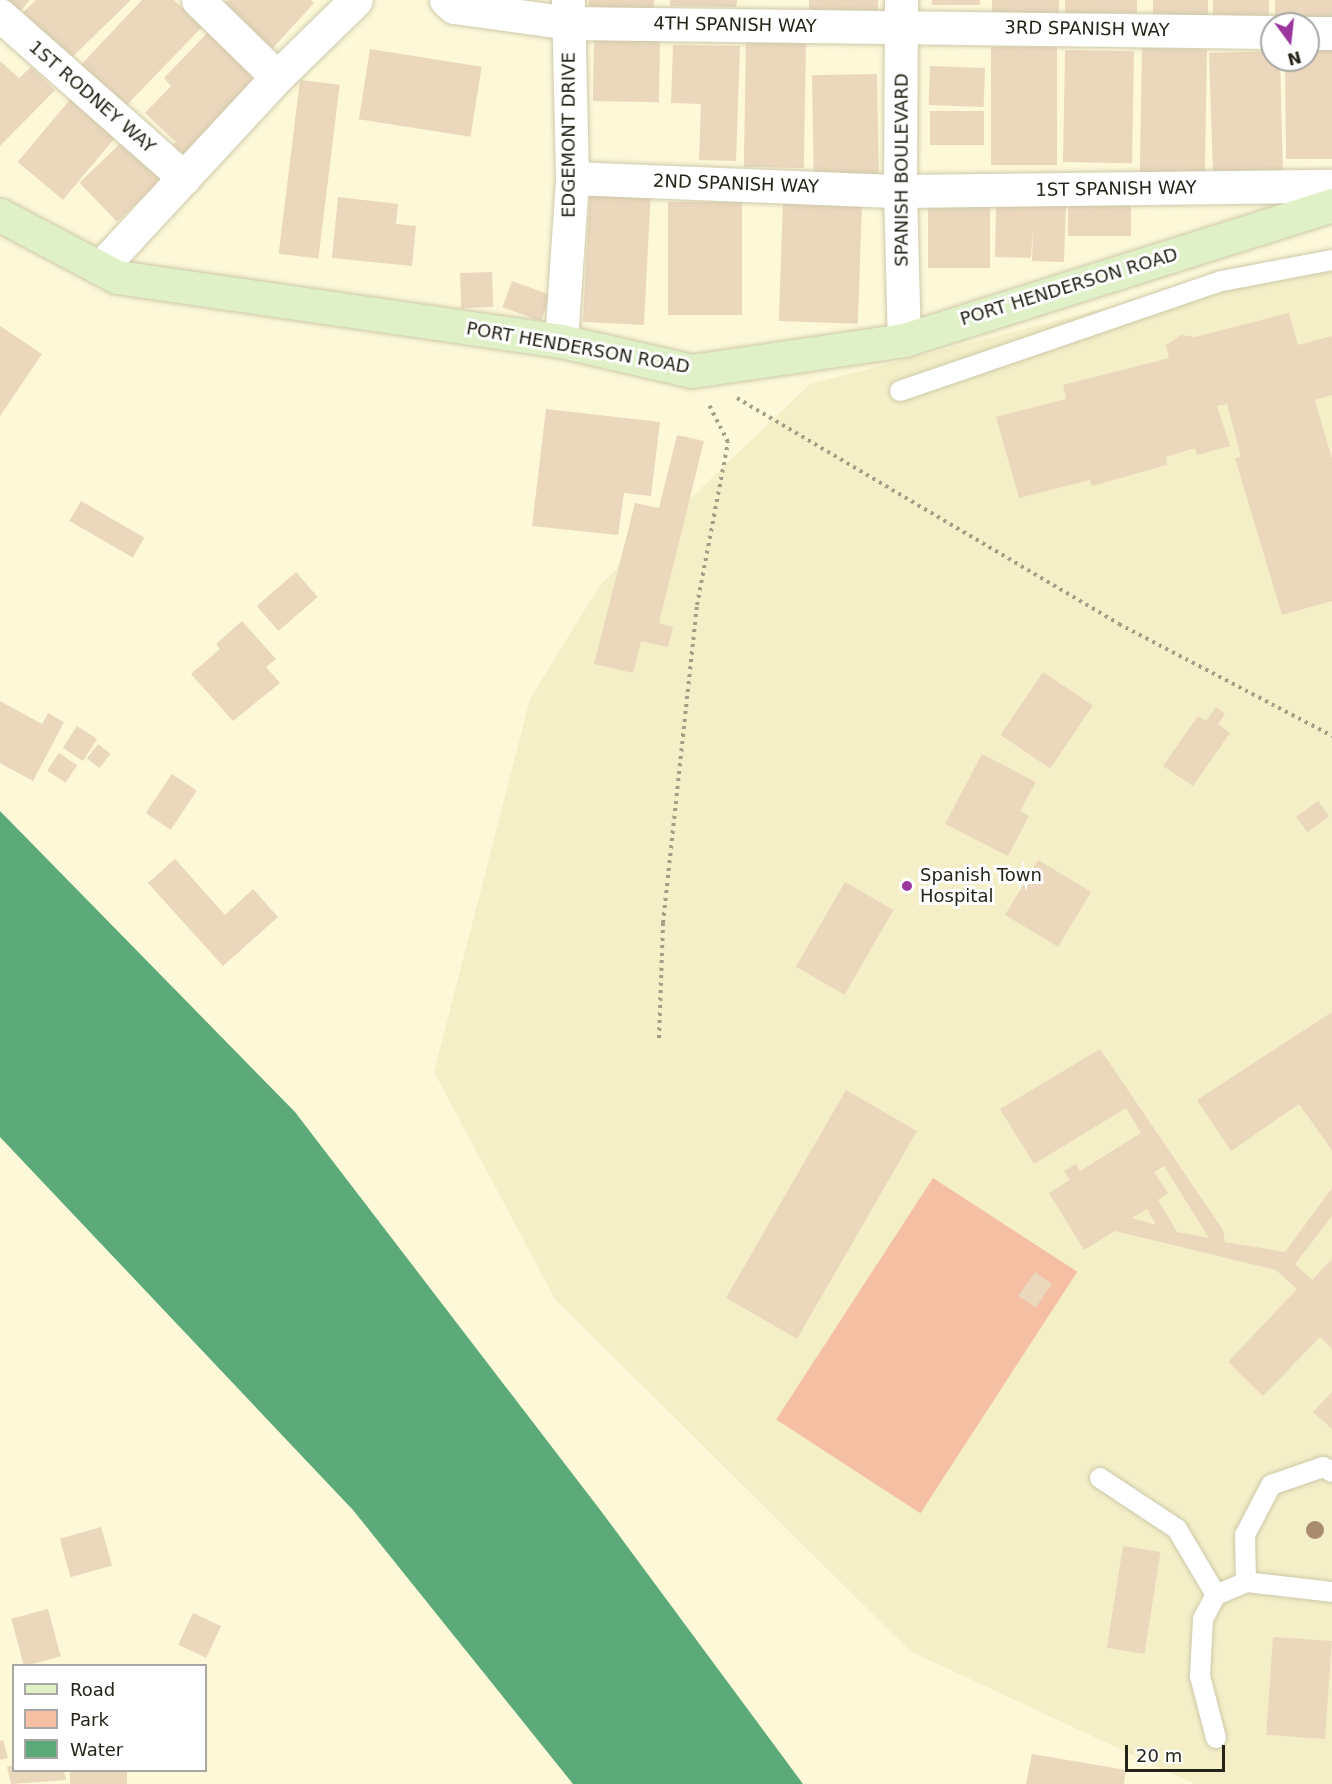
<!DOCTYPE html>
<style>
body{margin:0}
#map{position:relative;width:1332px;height:1784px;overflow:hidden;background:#fcf8d8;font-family:"DejaVu Sans",sans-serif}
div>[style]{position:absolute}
.built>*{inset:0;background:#f4efc7}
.green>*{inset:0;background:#f5bfa4;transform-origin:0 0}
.water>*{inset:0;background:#5caa7a}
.building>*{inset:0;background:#ebd7bc;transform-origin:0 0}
.path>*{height:4px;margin-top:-2px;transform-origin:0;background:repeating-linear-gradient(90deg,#a29f87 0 3px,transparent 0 7.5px)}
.roads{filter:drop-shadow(0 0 2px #cdc9aa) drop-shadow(0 0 2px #cdc9aa)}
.lane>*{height:20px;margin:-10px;padding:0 10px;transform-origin:10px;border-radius:10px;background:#fff}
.street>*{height:33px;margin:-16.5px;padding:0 16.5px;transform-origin:16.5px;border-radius:16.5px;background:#fff}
.secondary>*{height:33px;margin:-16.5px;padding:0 16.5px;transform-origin:16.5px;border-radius:16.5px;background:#e0f1c8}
.trees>*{width:18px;height:18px;margin:-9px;border-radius:50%;background:#a98c6e}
.dots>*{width:16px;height:16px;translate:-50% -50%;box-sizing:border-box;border:3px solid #fff;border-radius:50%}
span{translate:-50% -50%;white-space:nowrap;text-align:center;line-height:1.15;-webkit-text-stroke:6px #fff;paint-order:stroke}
.street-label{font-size:18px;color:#262418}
.poi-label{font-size:18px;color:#262418}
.left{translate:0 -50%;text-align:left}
.legend{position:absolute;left:12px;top:1664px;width:195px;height:108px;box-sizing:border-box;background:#fff;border:2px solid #a8a7a3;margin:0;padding:8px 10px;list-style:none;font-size:18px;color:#262418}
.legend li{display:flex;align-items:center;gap:12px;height:30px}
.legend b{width:30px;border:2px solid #a8a7a3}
.north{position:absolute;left:1260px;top:12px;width:60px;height:60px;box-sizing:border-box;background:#fff;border:2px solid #a8a7a3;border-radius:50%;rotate:165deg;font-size:16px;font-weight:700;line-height:24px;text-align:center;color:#262418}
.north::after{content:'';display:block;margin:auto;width:21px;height:27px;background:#9b369c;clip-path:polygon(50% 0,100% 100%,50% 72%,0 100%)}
.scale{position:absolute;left:1125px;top:1745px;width:100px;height:27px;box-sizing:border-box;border:3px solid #262418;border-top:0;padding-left:8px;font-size:18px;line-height:21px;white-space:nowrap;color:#262418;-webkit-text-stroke:4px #fff;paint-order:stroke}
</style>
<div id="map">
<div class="built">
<i style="clip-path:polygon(1332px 250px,1332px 1784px,1195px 1784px,910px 1651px,555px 1299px,434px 1072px,530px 699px,600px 585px,810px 384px)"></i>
</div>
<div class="green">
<i style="left:933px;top:1178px;width:172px;height:288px;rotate:33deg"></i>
</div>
<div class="water">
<i style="clip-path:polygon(0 811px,295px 1112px,604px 1515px,803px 1784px,573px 1784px,353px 1510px,0 1137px)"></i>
</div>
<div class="building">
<i style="clip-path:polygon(0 0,30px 0,15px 17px)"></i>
<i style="clip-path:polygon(36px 0,131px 0,64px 65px,18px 17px)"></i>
<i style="clip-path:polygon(142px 0,174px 0,202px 27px,121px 111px,77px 69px)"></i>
<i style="clip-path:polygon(228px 0,311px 0,314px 3px,272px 49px,224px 4px)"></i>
<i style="left:589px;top:0;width:65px;height:12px"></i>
<i style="clip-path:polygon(670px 0,737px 0,736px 7px,670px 6px)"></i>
<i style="left:809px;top:0;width:69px;height:11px"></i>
<i style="left:932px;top:0;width:48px;height:5px"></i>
<i style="left:992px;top:0;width:67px;height:13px"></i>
<i style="left:1065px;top:0;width:72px;height:13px"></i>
<i style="left:1153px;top:0;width:55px;height:21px"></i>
<i style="left:1213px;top:0;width:56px;height:23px"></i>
<i style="left:1275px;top:0;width:57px;height:20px"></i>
<i style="clip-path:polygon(213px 27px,262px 74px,190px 176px,166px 153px,176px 142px,145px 113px,171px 86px,164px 78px)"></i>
<i style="left:594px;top:39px;width:66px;height:62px;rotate:1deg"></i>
<i style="left:746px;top:41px;width:60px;height:126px;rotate:1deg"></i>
<i style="clip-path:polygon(673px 45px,740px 46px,736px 161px,699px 160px,701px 104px,671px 103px)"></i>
<i style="left:1057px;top:47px;width:118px;height:66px;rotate:90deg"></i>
<i style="left:1142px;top:48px;width:65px;height:124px;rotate:1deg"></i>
<i style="left:370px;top:49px;width:113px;height:71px;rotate:9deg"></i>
<i style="clip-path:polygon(1308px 49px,1332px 49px,1332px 159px,1286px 159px,1285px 60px,1308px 60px)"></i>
<i style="left:1065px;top:50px;width:69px;height:112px;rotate:1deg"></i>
<i style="clip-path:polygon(1272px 51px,1272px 60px,1280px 60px,1283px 172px,1213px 174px,1209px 53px)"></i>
<i style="clip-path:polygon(0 61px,19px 78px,31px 67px,55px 90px,0 146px)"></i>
<i style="left:930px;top:66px;width:55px;height:39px;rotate:2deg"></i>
<i style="left:877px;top:74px;width:101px;height:65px;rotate:89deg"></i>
<i style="left:300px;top:80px;width:40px;height:175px;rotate:7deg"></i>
<i style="left:73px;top:96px;width:59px;height:86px;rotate:40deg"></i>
<i style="left:930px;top:111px;width:54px;height:34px"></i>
<i style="left:127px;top:137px;width:54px;height:66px;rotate:46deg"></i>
<i style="left:590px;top:188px;width:61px;height:134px;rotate:3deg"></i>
<i style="left:1068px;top:194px;width:63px;height:42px"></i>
<i style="clip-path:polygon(338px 197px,398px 204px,396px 224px,416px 226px,412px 266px,332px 258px)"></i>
<i style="left:668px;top:202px;width:74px;height:113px"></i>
<i style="left:783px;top:202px;width:79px;height:119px;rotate:2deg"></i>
<i style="left:928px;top:202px;width:62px;height:66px"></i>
<i style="clip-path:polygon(1033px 204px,1066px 205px,1064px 262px,1032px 261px,1033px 225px,1031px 258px,995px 257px,996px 206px)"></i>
<i style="left:492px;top:272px;width:35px;height:32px;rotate:88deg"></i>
<i style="left:512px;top:281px;width:41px;height:28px;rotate:20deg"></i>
<i style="clip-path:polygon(1289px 313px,1298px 345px,1332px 336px,1332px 395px,1315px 400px,1332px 459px,1332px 601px,1282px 615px,1235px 458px,1241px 457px,1227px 404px,1217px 406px,1230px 446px,1197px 455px,1195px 448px,1166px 457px,1167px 465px,1092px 486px,1090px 480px,1019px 498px,996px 417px,1066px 399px,1063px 385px,1169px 358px,1166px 345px,1181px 335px,1195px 337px)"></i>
<i style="clip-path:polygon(0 326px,42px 354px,0 416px)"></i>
<i style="clip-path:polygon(546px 409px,660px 422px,651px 496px,624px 493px,618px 535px,532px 526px)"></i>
<i style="clip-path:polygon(677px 435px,704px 441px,659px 623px,673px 627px,668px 647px,641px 641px,633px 673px,594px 664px,635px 503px,659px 508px)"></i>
<i style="left:81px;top:501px;width:73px;height:23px;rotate:30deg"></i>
<i style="left:296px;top:572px;width:33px;height:52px;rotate:49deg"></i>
<i style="clip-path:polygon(242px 621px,276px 659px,266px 667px,280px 683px,233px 721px,191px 674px,220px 649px,216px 644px)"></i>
<i style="left:1043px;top:672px;width:60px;height:76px;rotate:34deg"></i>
<i style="clip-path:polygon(0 701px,42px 724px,48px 713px,64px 722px,33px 781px,0 763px)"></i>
<i style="clip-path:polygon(1216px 707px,1225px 714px,1218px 724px,1230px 733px,1193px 786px,1163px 766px,1198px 716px,1206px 721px)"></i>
<i style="left:77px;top:726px;width:24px;height:26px;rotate:33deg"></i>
<i style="left:98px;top:744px;width:16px;height:18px;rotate:38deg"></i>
<i style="left:59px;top:753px;width:22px;height:21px;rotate:34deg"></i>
<i style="clip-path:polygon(982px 754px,1036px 782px,1020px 811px,1029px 816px,1008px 856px,945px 824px)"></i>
<i style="left:172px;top:774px;width:30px;height:47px;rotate:34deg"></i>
<i style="left:1318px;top:801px;width:19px;height:27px;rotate:54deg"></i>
<i style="clip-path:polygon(175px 859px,225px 915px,253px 889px,278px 917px,223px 966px,148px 883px)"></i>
<i style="left:1038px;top:860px;width:62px;height:64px;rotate:31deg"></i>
<i style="left:845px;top:882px;width:56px;height:98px;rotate:30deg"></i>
<i style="clip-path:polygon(1332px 1012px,1332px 1150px,1299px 1104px,1231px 1151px,1197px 1100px)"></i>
<i style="clip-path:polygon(evenodd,1100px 1049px,1223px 1230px,1225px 1242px,1285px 1252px,1332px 1188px,1332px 1216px,1295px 1264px,1312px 1280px,1332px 1259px,1332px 1349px,1320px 1337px,1263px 1396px,1228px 1362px,1297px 1289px,1276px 1270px,1115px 1231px,1084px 1250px,1049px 1193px,1070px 1180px,1064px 1171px,1076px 1164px,1080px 1171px,1141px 1133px,1126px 1108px,1034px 1164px,1000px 1109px,1100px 1049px,1164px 1166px,1209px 1238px,1177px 1232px,1158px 1200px,1168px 1193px,1154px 1172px,1164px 1166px,1100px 1049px,1147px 1209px,1156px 1225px,1132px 1218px,1147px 1209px)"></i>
<i style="left:846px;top:1090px;width:82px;height:240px;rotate:30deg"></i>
<i style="left:1035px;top:1272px;width:21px;height:29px;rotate:35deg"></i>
<i style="clip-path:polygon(1332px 1392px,1332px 1429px,1313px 1412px)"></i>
<i style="left:101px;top:1527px;width:40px;height:43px;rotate:74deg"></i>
<i style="left:1123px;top:1546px;width:38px;height:103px;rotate:9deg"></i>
<i style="left:48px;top:1609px;width:49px;height:38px;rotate:75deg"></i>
<i style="left:193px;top:1613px;width:31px;height:35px;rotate:25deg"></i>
<i style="left:1273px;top:1637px;width:59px;height:98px;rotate:4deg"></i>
<i style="clip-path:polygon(3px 1740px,8px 1758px,0 1760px,0 1741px)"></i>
<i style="clip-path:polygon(1032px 1754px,1126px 1770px,1124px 1784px,1026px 1784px)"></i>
<i style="clip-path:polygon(14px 1765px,14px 1770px,64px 1770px,66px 1780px,11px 1784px,7px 1767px)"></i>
<i style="left:70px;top:1770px;width:57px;height:14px"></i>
</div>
<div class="path">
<i style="left:737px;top:398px;width:444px;rotate:30.6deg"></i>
<i style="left:1119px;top:624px;width:241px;rotate:27.7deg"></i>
<i style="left:659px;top:1038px;width:115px;rotate:-88deg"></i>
<i style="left:663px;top:923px;width:320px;rotate:-83.9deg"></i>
<i style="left:697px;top:605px;width:166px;rotate:-79.2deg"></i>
<i style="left:728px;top:442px;width:44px;rotate:-117.1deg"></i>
</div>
<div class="roads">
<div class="lane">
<i style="left:900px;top:391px;width:340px;rotate:-18.9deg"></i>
<i style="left:1222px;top:281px;width:112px;rotate:-10.8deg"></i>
<i style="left:1100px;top:1478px;width:92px;rotate:33.5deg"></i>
<i style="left:1177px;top:1529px;width:77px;rotate:59.4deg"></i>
<i style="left:1246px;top:1582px;width:47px;rotate:-91.2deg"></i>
<i style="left:1245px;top:1535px;width:56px;rotate:-62.5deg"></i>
<i style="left:1271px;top:1485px;width:55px;rotate:-19.1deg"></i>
<i style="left:1323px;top:1467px;width:10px;rotate:29deg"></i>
<i style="left:1216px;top:1738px;width:64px;rotate:-104.5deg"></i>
<i style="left:1200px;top:1676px;width:57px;rotate:-87deg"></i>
<i style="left:1203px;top:1619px;width:27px;rotate:-62deg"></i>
<i style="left:1216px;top:1595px;width:33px;rotate:-23deg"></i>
<i style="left:1246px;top:1582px;width:87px;rotate:6.6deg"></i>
</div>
<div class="street">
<i style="left:198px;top:0;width:110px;rotate:44.3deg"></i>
<i style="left:446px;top:0;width:11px;rotate:41deg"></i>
<i style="left:454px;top:7px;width:116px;rotate:7.9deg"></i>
<i style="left:569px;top:23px;width:703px;rotate:0.73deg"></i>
<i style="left:901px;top:0;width:191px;rotate:90.3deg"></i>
<i style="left:900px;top:191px;width:149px;rotate:88.5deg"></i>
<i style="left:0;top:15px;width:246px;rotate:41.5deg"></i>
<i style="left:1308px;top:33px;width:24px"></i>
<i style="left:572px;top:178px;width:328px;rotate:2.3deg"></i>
<i style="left:900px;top:191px;width:432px;rotate:-0.7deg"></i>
<i style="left:100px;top:268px;width:260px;rotate:-47.2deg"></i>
<i style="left:277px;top:77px;width:110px;rotate:-44.3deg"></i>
<i style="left:561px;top:341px;width:163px;rotate:-86.1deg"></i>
<i style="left:572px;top:178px;width:178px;rotate:-91.3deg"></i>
</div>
<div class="secondary">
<i style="left:0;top:215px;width:132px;rotate:27.9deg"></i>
<i style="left:117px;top:277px;width:449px;rotate:8.2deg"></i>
<i style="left:561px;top:341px;width:134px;rotate:12.9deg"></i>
<i style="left:692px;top:371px;width:214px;rotate:-8.3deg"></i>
<i style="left:904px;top:340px;width:449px;rotate:-17.5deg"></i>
</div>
</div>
<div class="trees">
<i style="left:1315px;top:1530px"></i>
</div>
<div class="dots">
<i style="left:907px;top:886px;background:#9b369c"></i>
</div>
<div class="street-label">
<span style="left:735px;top:25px;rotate:1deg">4TH SPANISH WAY</span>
<span style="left:1087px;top:29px;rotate:1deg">3RD SPANISH WAY</span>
<span style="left:92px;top:97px;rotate:41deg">1ST RODNEY WAY</span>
<span style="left:569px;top:135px;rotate:-90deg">EDGEMONT DRIVE</span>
<span style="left:902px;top:170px;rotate:-90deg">SPANISH BOULEVARD</span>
<span style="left:736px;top:184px;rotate:2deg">2ND SPANISH WAY</span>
<span style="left:1116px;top:189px;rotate:-1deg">1ST SPANISH WAY</span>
<span style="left:1069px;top:287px;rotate:-17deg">PORT HENDERSON ROAD</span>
<span style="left:578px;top:348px;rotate:10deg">PORT HENDERSON ROAD</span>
</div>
<div class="poi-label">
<span class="left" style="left:920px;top:886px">Spanish Town<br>Hospital</span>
</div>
<ul class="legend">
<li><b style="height:8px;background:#e0f1c8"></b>Road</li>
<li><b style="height:16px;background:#f5bfa4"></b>Park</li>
<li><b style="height:16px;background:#5caa7a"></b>Water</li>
</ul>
<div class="north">N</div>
<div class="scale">20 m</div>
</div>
